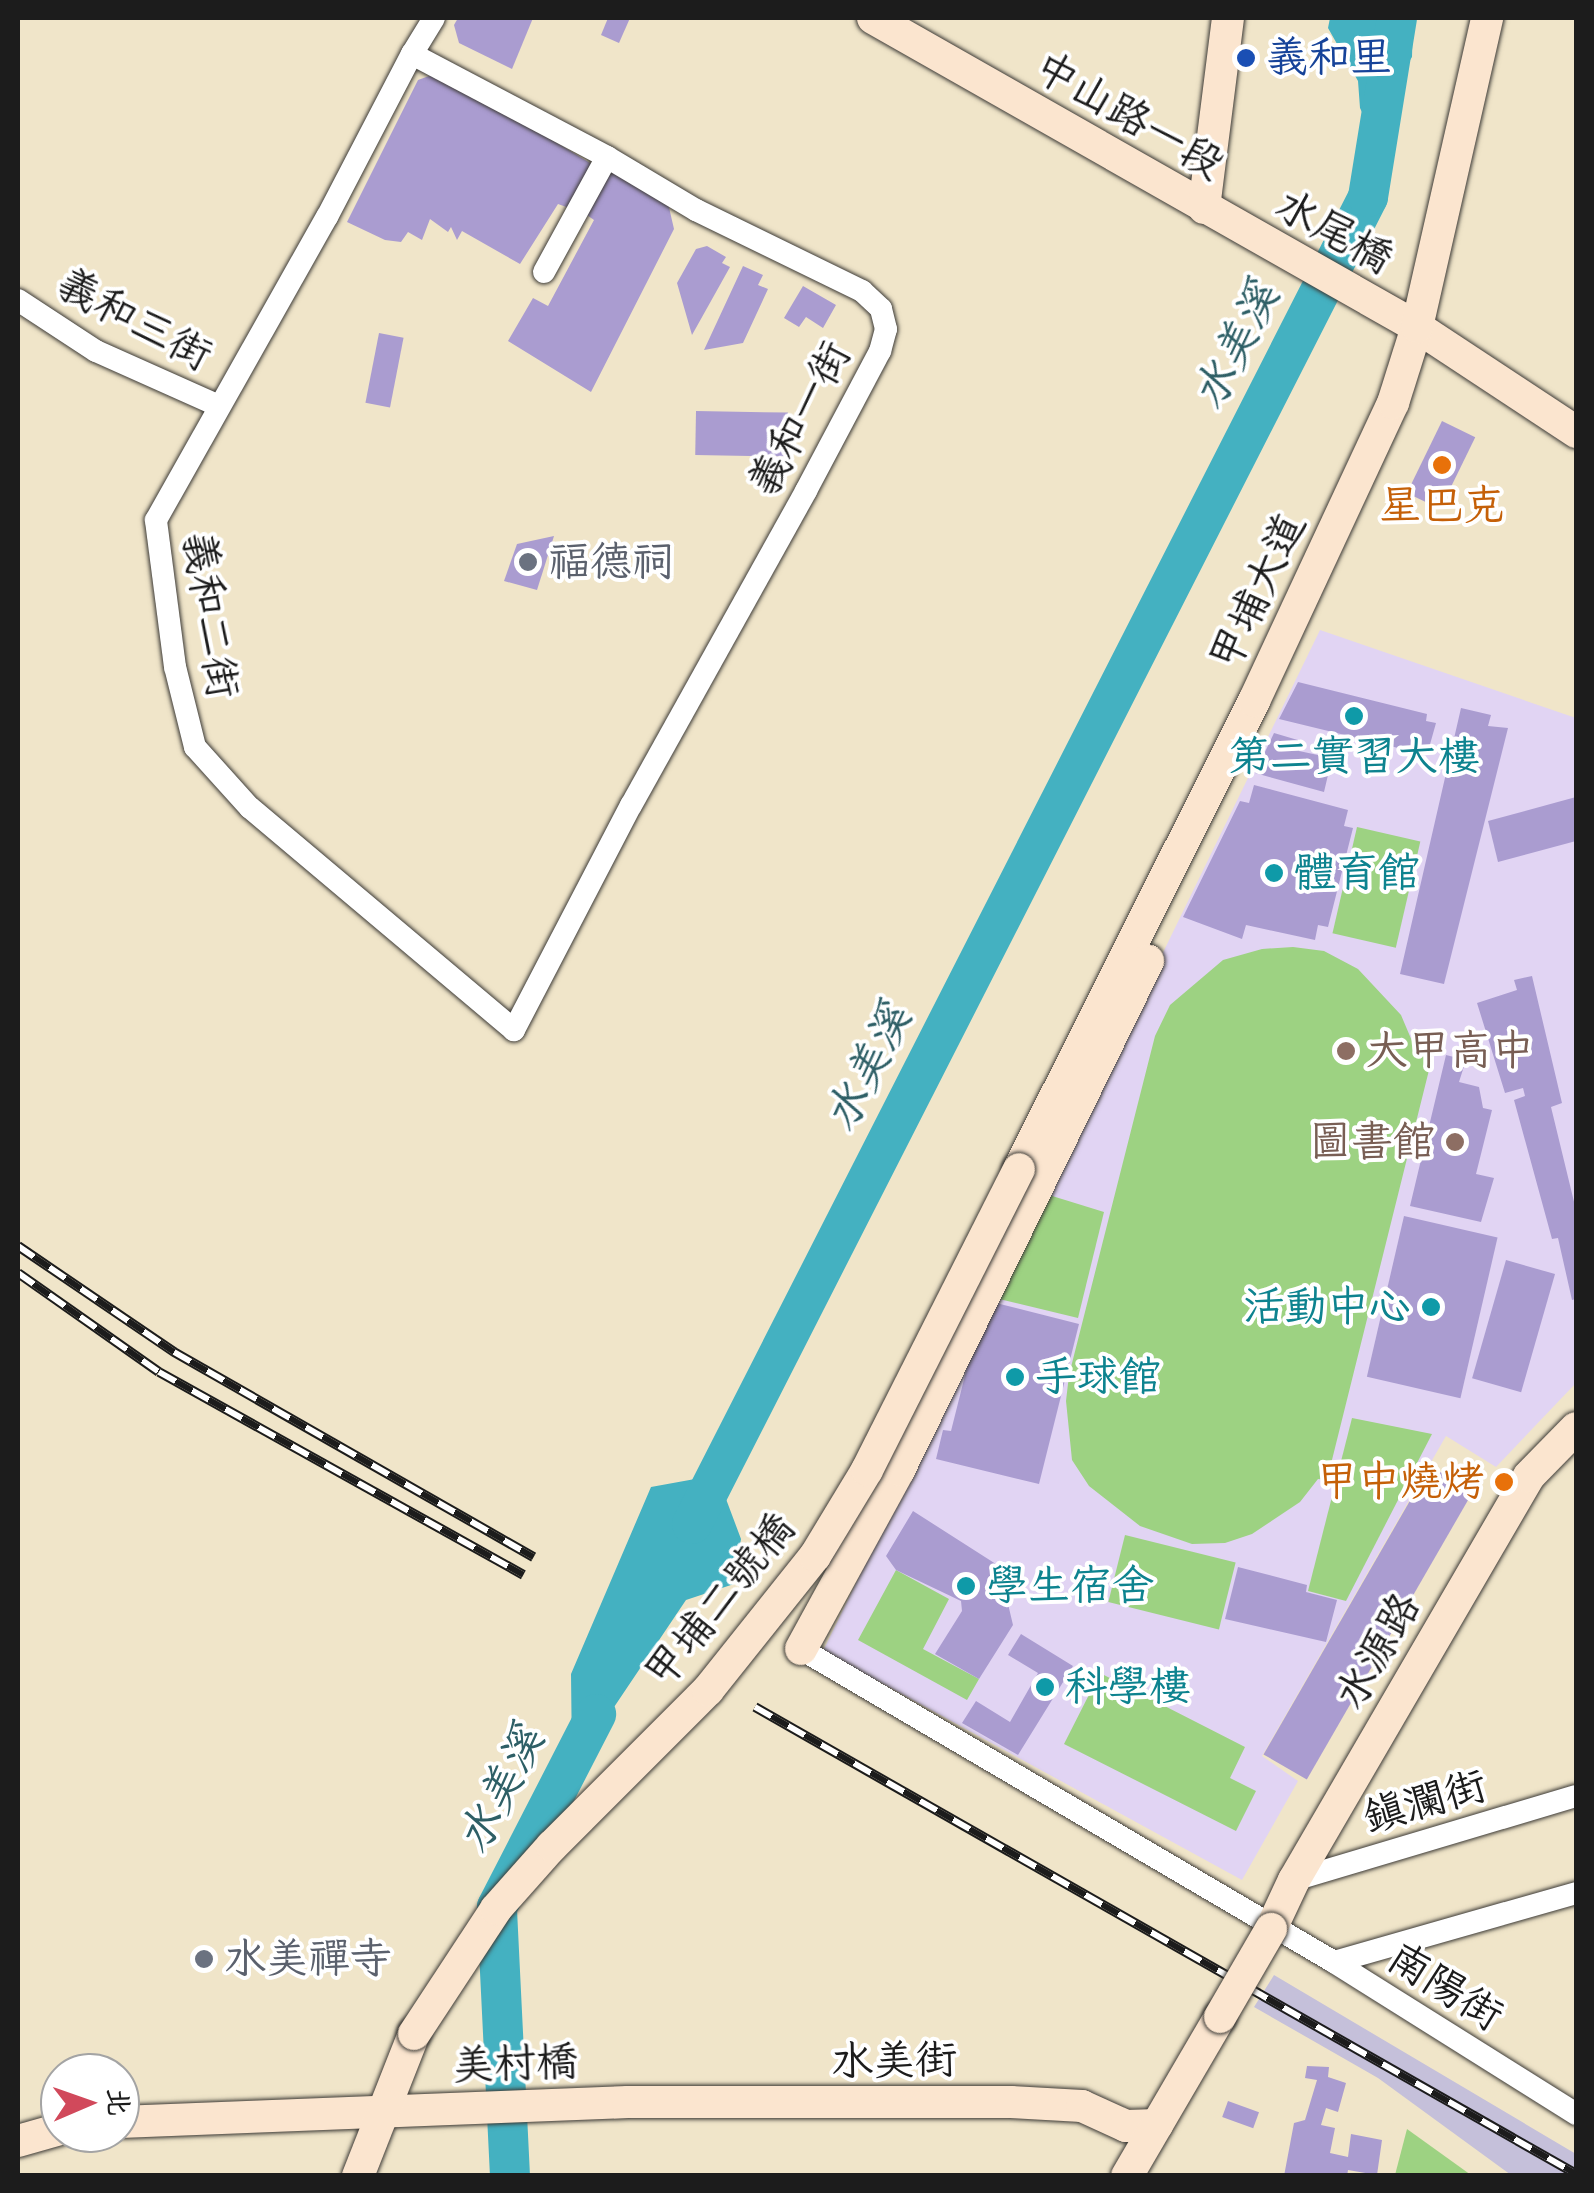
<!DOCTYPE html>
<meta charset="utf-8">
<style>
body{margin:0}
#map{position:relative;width:1594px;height:2193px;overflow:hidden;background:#f0e5c9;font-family:Caveat,"LXGW WenKai TC",sans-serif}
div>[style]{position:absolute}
.built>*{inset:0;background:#e1d4f3}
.industrial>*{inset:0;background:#c5c0da}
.green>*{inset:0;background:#9dd282;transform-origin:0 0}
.water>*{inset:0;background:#44b1c1}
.river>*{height:40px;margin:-20px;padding:0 20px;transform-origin:20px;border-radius:20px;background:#44b1c1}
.building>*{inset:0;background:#aa9cd0;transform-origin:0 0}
.roads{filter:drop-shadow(0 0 2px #3c3a36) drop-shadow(0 0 2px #3c3a36)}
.street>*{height:22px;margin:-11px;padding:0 11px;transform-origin:11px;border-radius:11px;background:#fff}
.secondary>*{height:32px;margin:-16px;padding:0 16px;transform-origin:16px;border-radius:16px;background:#fbe5cf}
.rail>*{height:10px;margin-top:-5px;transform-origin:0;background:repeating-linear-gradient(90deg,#fff 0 19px,#1c1c1c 0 38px);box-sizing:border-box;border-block:2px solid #1c1c1c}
.bridges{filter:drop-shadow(0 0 2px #3c3a36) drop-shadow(0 0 2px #3c3a36)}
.secondary-bridge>*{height:32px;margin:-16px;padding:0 16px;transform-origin:16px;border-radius:16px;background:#fbe5cf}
.dots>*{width:28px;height:28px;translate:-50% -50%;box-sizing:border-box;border:5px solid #fff;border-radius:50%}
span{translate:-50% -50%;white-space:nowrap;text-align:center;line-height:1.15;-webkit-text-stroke:8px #fff;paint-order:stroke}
.transit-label{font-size:42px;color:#164399}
.left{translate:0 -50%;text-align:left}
.street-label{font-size:42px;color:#1c1c1c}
.food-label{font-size:42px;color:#c56008}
.right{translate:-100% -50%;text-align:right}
.worship-label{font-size:42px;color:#5b616d}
.culture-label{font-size:42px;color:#0d838f}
.education-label{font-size:42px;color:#785e54}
.water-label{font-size:45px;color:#2e5f66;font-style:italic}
.frame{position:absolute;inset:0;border:20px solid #1c1c1c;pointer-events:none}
.north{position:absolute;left:40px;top:2053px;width:100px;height:100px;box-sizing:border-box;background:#fff;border:2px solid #a4a4a4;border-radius:50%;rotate:88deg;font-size:28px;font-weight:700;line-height:40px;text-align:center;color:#1c1c1c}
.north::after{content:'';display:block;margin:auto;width:35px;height:45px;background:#d1495b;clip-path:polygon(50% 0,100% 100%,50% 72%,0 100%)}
</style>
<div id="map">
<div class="built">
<i style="clip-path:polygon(1320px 630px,1576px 718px,1576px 1383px,1496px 1467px,1446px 1436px,1262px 1756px,1298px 1781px,1242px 1880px,823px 1651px)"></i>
</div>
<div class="industrial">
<i style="clip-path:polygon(1274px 1975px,1576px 2154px,1576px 2175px,1511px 2175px,1378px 2078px,1254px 2007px)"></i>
</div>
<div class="green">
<i style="left:1357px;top:827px;width:65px;height:109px;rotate:13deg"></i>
<i style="clip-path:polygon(1293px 947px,1324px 951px,1358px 969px,1401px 1015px,1412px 1041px,1435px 1046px,1327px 1480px,1318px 1479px,1300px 1502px,1252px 1534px,1225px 1543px,1192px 1544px,1140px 1526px,1089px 1486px,1072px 1460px,1066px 1401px,1069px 1375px,1155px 1036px,1170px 1005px,1223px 960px,1262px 949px)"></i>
<i style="clip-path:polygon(1049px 1195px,1104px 1212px,1078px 1318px,999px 1299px)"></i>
<i style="clip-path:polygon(1352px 1418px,1432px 1434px,1346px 1601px,1308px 1591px)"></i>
<i style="left:1125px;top:1535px;width:114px;height:69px;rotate:14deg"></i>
<i style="clip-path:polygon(896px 1570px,949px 1599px,923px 1649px,979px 1679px,967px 1700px,858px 1640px)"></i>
<i style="clip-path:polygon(1100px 1673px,1245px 1747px,1230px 1778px,1256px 1791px,1236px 1831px,1064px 1744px)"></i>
<i style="clip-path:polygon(1407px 2129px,1471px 2175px,1395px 2175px)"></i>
</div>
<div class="water">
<i style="clip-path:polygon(1330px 18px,1413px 18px,1412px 57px,1399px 77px,1377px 143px,1360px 108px,1358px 81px,1328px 28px)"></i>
<i style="clip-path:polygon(717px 1475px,741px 1539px,734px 1584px,686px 1600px,604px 1722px,572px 1760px,571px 1674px,651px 1487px)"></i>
</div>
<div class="river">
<i style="left:692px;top:1524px;width:1489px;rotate:-63deg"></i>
<i style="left:1368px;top:197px;width:181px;rotate:-80.8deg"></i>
<i style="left:510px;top:2176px;width:269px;rotate:-92.8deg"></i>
<i style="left:497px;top:1907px;width:217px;rotate:-62.8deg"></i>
</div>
<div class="building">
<i style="clip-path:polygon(458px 18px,533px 18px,512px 69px,459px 43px,454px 25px)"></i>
<i style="clip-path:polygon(608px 18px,630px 18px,619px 43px,601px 35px)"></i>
<i style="clip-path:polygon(440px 72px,595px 166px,569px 208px,558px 204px,520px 264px,462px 231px,457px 240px,451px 227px,448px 232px,430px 219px,422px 240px,408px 232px,401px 242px,385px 240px,347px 222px,418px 80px)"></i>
<i style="clip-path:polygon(609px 170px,668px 203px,674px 229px,591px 392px,508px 341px,533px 298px,548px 306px,594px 220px,584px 213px)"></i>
<i style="clip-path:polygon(707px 246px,726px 257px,722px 263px,730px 267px,692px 335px,677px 283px,696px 249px)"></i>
<i style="clip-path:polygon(743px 266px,763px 275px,758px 285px,768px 289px,743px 343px,704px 350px)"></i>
<i style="clip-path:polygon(803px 286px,836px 305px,823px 328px,806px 317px,799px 327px,784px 318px)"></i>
<i style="left:379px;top:333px;width:25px;height:71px;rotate:11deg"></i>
<i style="left:696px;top:411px;width:92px;height:44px;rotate:1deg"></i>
<i style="left:1442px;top:421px;width:37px;height:80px;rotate:26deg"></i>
<i style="clip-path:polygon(554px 536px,537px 590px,504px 581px,517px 544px)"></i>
<i style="clip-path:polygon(1298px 682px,1427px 714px,1426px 721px,1436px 723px,1427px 755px,1279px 719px)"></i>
<i style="clip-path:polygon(1461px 708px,1491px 715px,1488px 726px,1508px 728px,1444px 984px,1400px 974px)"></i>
<i style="clip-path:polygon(1274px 733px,1301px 741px,1299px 751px,1332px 758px,1324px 792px,1255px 773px)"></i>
<i style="clip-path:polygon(1254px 785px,1348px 810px,1344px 826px,1353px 828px,1328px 927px,1318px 925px,1315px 940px,1246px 925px,1242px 939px,1183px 917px,1240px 801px,1249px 803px)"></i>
<i style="clip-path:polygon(1576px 797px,1576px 841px,1498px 862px,1488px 821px)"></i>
<i style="clip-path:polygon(1532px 976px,1562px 1103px,1551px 1107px,1576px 1210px,1576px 1299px,1572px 1300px,1558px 1238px,1552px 1239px,1514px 1100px,1525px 1096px,1523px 1088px,1505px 1093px,1477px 1003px,1517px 990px,1514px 980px)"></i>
<i style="clip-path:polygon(1446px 1055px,1466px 1060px,1459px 1082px,1479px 1087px,1483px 1108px,1492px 1110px,1476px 1174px,1494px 1178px,1481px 1222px,1410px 1206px)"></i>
<i style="left:1404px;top:1216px;width:96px;height:165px;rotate:13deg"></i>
<i style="left:1506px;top:1260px;width:51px;height:123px;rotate:16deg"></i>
<i style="clip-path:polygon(984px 1300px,1079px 1324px,1039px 1484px,936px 1459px,943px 1430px,951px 1431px)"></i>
<i style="left:1430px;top:1466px;width:50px;height:333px;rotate:30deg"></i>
<i style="clip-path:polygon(913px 1511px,999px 1566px,1013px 1625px,979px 1679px,935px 1654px,962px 1611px,961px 1601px,896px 1570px,886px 1556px)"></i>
<i style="clip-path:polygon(1238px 1567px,1307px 1585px,1306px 1592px,1337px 1600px,1326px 1642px,1225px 1619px)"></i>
<i style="clip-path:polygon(1021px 1634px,1073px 1666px,1018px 1755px,962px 1723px,976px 1701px,1010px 1722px,1038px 1673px,1008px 1655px)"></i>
<i style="clip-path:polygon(1307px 2066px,1329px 2067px,1328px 2077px,1346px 2083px,1338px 2112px,1326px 2108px,1321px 2125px,1335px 2128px,1330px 2153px,1348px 2157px,1351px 2134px,1382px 2140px,1377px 2175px,1348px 2170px,1347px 2176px,1284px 2176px,1294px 2123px,1305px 2120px,1317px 2080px,1305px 2078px)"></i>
<i style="left:1228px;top:2101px;width:33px;height:17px;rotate:20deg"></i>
</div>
<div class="roads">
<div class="street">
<i style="left:412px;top:54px;width:221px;rotate:27.8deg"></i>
<i style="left:607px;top:157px;width:104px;rotate:30.8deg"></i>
<i style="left:696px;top:210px;width:185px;rotate:26deg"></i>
<i style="left:862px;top:291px;width:26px;rotate:43deg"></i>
<i style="left:881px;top:309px;width:21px;rotate:76deg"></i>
<i style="left:886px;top:329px;width:23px;rotate:105deg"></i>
<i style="left:880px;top:351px;width:158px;rotate:117.9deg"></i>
<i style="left:806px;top:491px;width:359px;rotate:119.1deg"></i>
<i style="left:631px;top:805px;width:254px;rotate:117.5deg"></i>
<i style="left:514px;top:1030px;width:345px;rotate:-139.9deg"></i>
<i style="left:250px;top:808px;width:82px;rotate:-132deg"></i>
<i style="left:195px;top:747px;width:82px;rotate:-104deg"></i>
<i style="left:175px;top:667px;width:148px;rotate:-97.4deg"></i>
<i style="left:156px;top:520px;width:348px;rotate:-60.6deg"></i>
<i style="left:327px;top:217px;width:184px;rotate:-62.5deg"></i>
<i style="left:412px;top:54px;width:42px;rotate:-58.6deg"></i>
<i style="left:544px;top:272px;width:131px;rotate:-61.3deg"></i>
<i style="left:18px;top:300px;width:93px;rotate:33.2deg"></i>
<i style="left:96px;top:351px;width:133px;rotate:24.1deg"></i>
<i style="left:801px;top:1649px;width:618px;rotate:30.42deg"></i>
<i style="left:1334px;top:1962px;width:286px;rotate:32.1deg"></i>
<i style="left:1294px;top:1880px;width:294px;rotate:-16.6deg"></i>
<i style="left:1334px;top:1962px;width:252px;rotate:-15.9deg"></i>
</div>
<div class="secondary">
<i style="left:873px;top:18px;width:626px;rotate:29.6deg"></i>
<i style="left:1417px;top:327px;width:191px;rotate:33.4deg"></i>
<i style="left:1204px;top:208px;width:192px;rotate:-82.8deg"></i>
<i style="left:1019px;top:1169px;width:524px;rotate:-63.34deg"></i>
<i style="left:1254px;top:701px;width:329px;rotate:-65deg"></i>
<i style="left:1393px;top:403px;width:80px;rotate:-72.5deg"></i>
<i style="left:1417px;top:327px;width:317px;rotate:-77.2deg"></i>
<i style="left:801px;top:1649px;width:204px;rotate:-61.3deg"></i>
<i style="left:899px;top:1470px;width:567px;rotate:-63.93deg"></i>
<i style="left:1271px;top:1929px;width:54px;rotate:-64.9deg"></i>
<i style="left:1294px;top:1880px;width:467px;rotate:-59.8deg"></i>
<i style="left:1529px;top:1476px;width:67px;rotate:-45.6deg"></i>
<i style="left:120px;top:2122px;width:508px;rotate:-2.25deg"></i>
<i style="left:628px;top:2102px;width:383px"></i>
<i style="left:1011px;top:2102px;width:71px;rotate:3.2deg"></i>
<i style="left:1082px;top:2106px;width:48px;rotate:24.4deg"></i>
<i style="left:1126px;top:2126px;width:31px;rotate:-2deg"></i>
<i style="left:18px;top:2141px;width:44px;rotate:-15.9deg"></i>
<i style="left:358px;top:2176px;width:153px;rotate:-68.5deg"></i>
<i style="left:1127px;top:2176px;width:184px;rotate:-59.7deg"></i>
</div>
</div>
<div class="rail">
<i style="left:18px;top:1246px;width:189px;rotate:34.2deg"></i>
<i style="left:174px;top:1352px;width:414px;rotate:29.7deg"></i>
<i style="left:18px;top:1273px;width:172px;rotate:35.1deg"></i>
<i style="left:159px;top:1372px;width:417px;rotate:29.1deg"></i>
<i style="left:755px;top:1707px;width:945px;rotate:29.63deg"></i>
</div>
<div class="bridges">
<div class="secondary-bridge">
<i style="left:1220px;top:2017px;width:102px;rotate:-59.9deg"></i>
<i style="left:414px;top:2034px;width:149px;rotate:-56.7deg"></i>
<i style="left:496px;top:1909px;width:84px;rotate:-48.4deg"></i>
<i style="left:552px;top:1846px;width:221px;rotate:-45deg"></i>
<i style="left:708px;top:1690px;width:171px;rotate:-51.4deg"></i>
<i style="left:815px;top:1556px;width:100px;rotate:-58.8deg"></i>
<i style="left:867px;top:1470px;width:337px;rotate:-63.2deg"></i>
</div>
</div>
<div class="dots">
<i style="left:1246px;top:58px;background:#1a4fb4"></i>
<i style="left:1442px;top:465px;background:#e8710a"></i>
<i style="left:528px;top:562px;background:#6b7280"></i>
<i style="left:1354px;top:716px;background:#0f9aa8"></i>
<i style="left:1274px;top:873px;background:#0f9aa8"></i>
<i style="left:1346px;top:1051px;background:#8d6e63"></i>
<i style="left:1455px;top:1142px;background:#8d6e63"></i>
<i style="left:1431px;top:1307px;background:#0f9aa8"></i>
<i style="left:1015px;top:1377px;background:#0f9aa8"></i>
<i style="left:1504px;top:1482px;background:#e8710a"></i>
<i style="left:966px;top:1586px;background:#0f9aa8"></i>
<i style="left:1045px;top:1687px;background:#0f9aa8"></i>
<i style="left:204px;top:1959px;background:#6b7280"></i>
</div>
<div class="transit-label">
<span class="left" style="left:1266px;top:58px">義和里</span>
</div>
<div class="street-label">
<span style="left:1129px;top:116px;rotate:30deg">中山路一段</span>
<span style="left:1334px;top:232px;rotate:29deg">水尾橋</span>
<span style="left:134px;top:320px;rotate:28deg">義和三街</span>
<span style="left:800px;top:419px;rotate:-62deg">義和一街</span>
<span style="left:1258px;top:592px;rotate:-65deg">甲埔大道</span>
<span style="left:210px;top:615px;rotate:81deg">義和二街</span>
<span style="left:720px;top:1601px;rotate:-51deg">甲埔二號橋</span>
<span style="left:1378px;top:1651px;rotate:-60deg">水源路</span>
<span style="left:1425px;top:1802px;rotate:-16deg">鎮瀾街</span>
<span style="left:1445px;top:1987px;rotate:32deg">南陽街</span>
<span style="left:894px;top:2061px;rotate:-1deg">水美街</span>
<span style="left:515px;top:2064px;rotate:-2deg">美村橋</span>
</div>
<div class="food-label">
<span style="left:1442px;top:506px">星巴克</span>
<span class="right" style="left:1484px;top:1482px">甲中燒烤</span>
</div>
<div class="worship-label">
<span class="left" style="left:548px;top:562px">福德祠</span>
<span class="left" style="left:224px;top:1959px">水美禪寺</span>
</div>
<div class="culture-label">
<span style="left:1354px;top:757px">第二實習大樓</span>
<span class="left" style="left:1294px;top:873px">體育館</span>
<span class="right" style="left:1411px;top:1307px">活動中心</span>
<span class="left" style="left:1035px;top:1377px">手球館</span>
<span class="left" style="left:986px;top:1586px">學生宿舍</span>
<span class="left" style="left:1065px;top:1687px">科學樓</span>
</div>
<div class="education-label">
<span class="left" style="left:1366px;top:1051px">大甲高中</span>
<span class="right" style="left:1435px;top:1142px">圖書館</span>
</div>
<div class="water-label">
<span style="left:1236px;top:346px;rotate:-63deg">水美溪</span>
<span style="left:868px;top:1068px;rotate:-63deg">水美溪</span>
<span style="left:501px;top:1790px;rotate:-63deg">水美溪</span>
</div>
<div class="frame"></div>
<div class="north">北</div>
</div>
